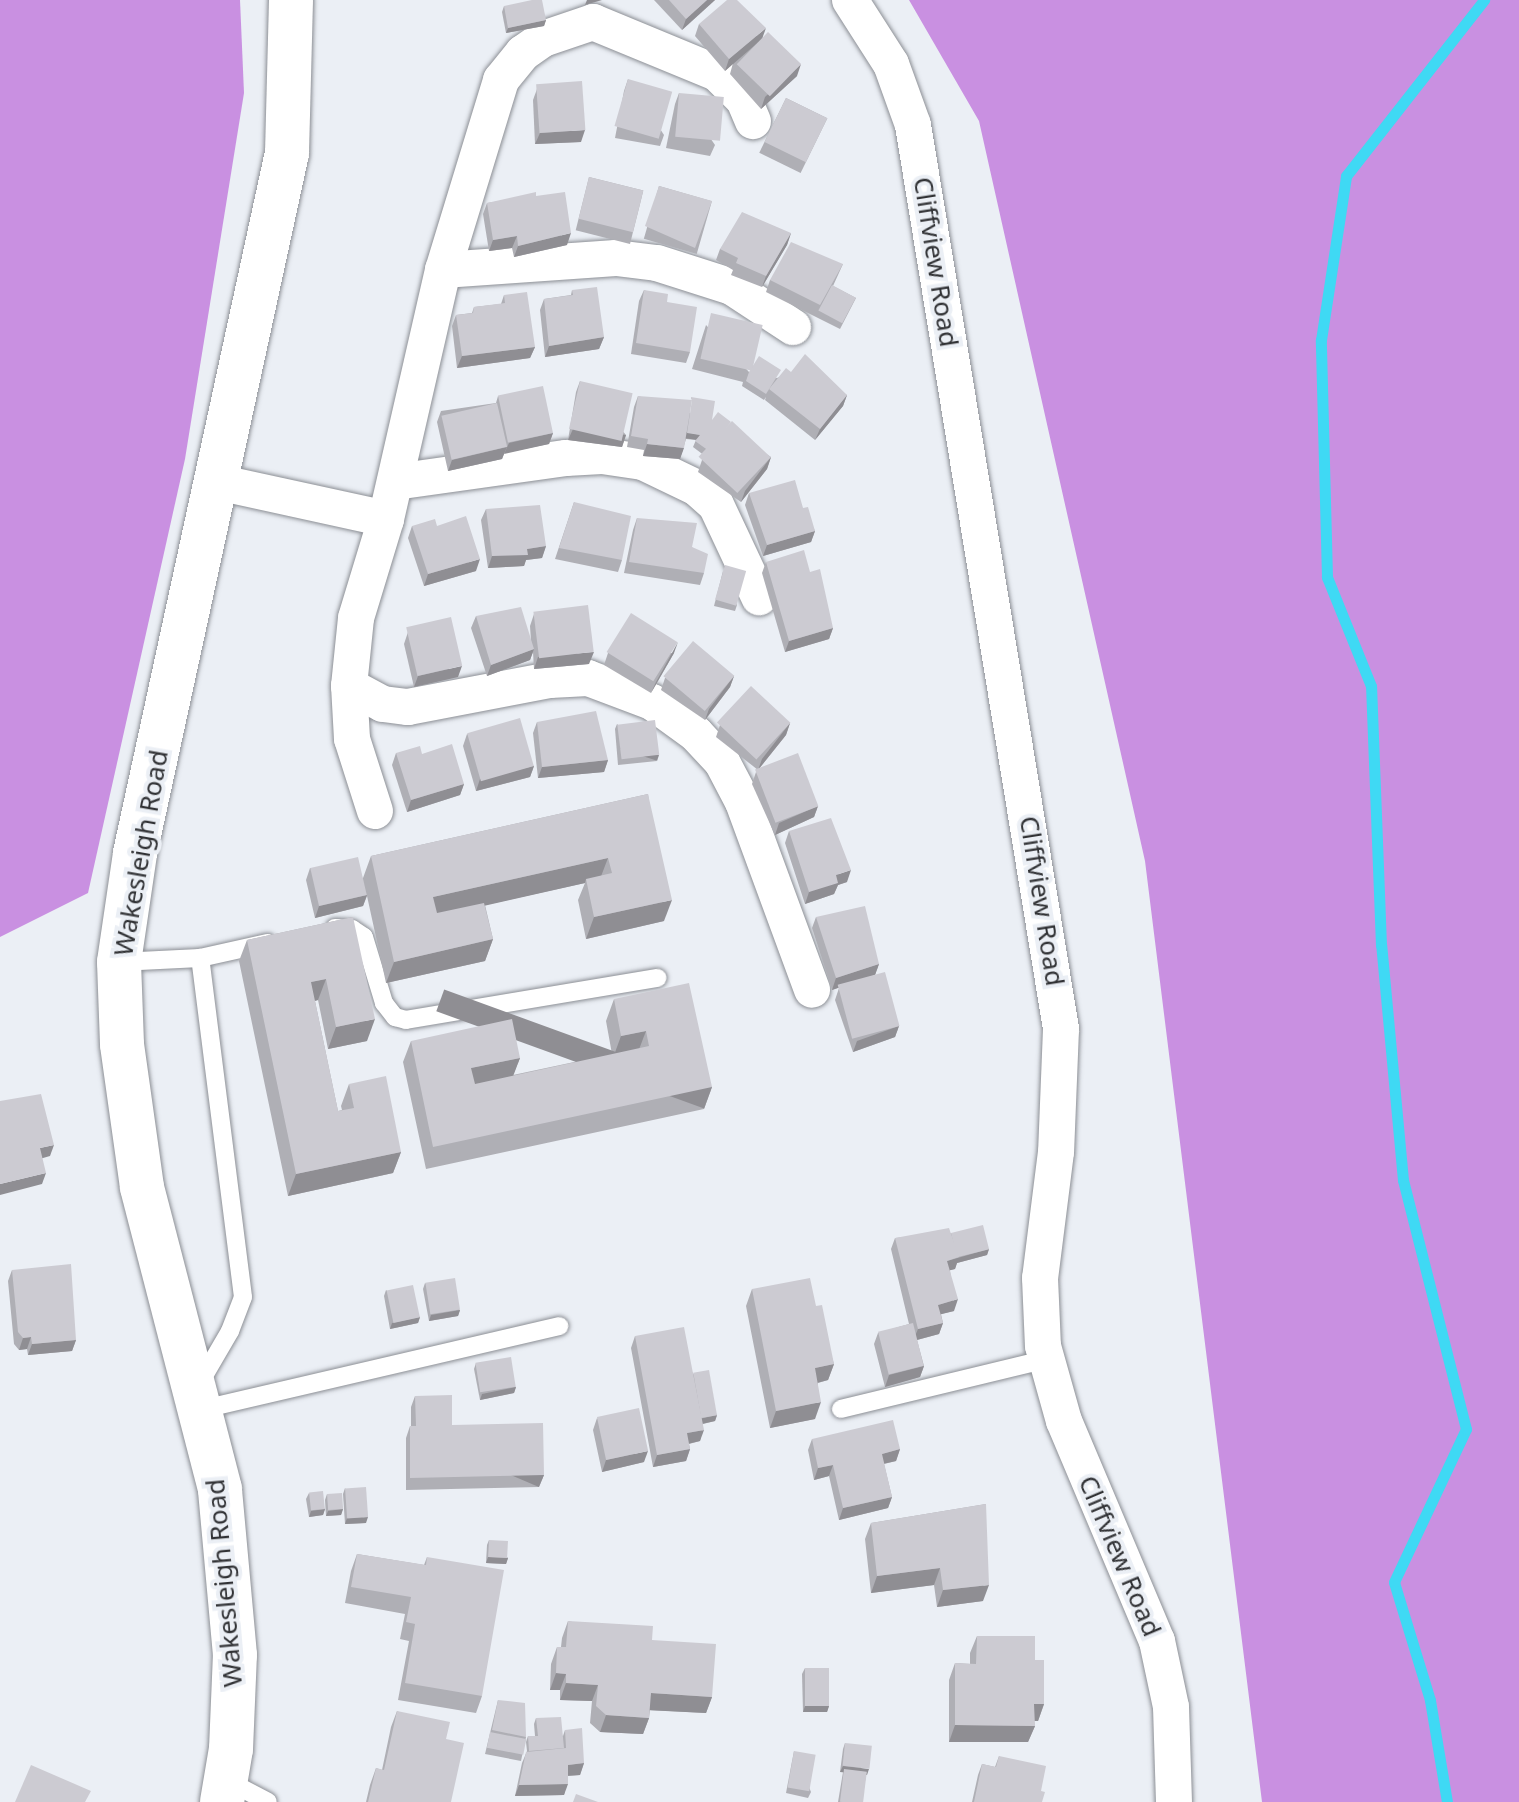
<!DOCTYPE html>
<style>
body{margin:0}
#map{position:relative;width:1519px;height:1802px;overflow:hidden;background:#ebeff5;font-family:"Noto Sans",sans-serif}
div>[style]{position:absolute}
.forest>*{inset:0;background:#c990e1}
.stream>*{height:11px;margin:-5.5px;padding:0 5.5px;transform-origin:5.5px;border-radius:5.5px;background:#3fd9f4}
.roads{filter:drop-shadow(0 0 2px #8c8f95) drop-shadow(0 0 2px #8c8f95)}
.lane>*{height:18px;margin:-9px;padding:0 9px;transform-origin:9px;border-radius:9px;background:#fff}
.street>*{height:36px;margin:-18px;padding:0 18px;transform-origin:18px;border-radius:18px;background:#fff}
.secondary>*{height:44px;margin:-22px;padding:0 22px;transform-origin:22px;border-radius:22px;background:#fff}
.wall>*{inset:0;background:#afafb5;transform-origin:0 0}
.shaded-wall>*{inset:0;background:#8f8e93;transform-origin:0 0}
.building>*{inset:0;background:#cccbd2;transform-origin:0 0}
span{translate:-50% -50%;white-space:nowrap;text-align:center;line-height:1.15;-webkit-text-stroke:8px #ebeff5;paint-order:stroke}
.street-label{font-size:26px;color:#313235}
</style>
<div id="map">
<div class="forest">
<i style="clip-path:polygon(0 0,240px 0,244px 93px,185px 459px,88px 893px,0 937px)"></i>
<i style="clip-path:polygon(909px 0,1519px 0,1519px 1802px,1262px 1802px,1145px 861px,979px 121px)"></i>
</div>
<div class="stream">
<i style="left:1447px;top:1802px;width:103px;rotate:-99.5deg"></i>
<i style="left:1430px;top:1700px;width:123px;rotate:-107deg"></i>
<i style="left:1394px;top:1582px;width:169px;rotate:-64.8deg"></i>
<i style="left:1466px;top:1429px;width:257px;rotate:-104.2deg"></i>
<i style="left:1403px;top:1180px;width:236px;rotate:-95.3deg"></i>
<i style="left:1381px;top:945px;width:259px;rotate:-92.2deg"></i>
<i style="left:1371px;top:686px;width:118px;rotate:-112deg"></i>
<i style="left:1327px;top:577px;width:237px;rotate:-91.5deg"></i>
<i style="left:1321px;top:340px;width:166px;rotate:-81.3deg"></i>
<i style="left:1346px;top:176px;width:224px;rotate:-51.9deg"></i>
</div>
<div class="roads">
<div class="lane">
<i style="left:335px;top:928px;width:17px;rotate:3deg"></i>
<i style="left:352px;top:929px;width:14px;rotate:34deg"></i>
<i style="left:364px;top:937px;width:69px;rotate:73.1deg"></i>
<i style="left:384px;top:1003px;width:18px;rotate:52deg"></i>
<i style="left:395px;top:1017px;width:11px;rotate:15deg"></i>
<i style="left:406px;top:1020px;width:255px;rotate:-9.5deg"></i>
<i style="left:119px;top:962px;width:81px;rotate:-2.8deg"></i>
<i style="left:200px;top:958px;width:69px;rotate:-12.6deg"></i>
<i style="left:198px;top:1386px;width:64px;rotate:-59.8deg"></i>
<i style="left:230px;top:1331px;width:36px;rotate:-69deg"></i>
<i style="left:243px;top:1297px;width:342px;rotate:-97.2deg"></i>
<i style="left:841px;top:1409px;width:212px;rotate:-13.6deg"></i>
<i style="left:199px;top:1410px;width:370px;rotate:-13.1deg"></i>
<i style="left:226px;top:1780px;width:47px;rotate:27.6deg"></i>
</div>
<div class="street">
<i style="left:850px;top:0;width:76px;rotate:57.4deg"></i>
<i style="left:891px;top:64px;width:65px;rotate:70.2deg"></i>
<i style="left:913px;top:125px;width:916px;rotate:80.7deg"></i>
<i style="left:1061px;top:1029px;width:123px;rotate:92.3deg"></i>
<i style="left:1056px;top:1152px;width:127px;rotate:97.2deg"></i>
<i style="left:1040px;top:1278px;width:68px;rotate:87.5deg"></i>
<i style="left:1043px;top:1346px;width:78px;rotate:74.4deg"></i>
<i style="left:1064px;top:1421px;width:239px;rotate:67.1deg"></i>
<i style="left:1157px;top:1641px;width:67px;rotate:78deg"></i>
<i style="left:1171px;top:1707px;width:95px;rotate:88.2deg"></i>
<i style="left:443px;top:270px;width:173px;rotate:-4deg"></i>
<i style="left:616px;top:258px;width:41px;rotate:7deg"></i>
<i style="left:657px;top:263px;width:79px;rotate:17.7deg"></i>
<i style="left:732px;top:287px;width:73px;rotate:33.3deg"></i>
<i style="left:217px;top:482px;width:173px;rotate:12.3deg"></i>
<i style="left:395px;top:482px;width:173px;rotate:-8deg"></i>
<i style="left:566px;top:458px;width:36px;rotate:-3deg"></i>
<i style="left:602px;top:456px;width:41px;rotate:8.3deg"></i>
<i style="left:643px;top:462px;width:60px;rotate:25.7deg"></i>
<i style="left:697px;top:488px;width:25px;rotate:42deg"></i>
<i style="left:716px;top:505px;width:102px;rotate:64.9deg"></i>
<i style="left:349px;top:686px;width:38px;rotate:28deg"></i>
<i style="left:383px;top:704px;width:25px;rotate:7deg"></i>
<i style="left:408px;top:707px;width:145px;rotate:-10.8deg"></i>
<i style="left:550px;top:680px;width:38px;rotate:-3deg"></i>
<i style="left:588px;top:678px;width:68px;rotate:20.6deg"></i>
<i style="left:652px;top:702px;width:54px;rotate:36deg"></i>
<i style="left:696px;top:734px;width:38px;rotate:47deg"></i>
<i style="left:722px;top:762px;width:45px;rotate:62.3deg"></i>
<i style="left:743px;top:802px;width:200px;rotate:69.8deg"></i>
<i style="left:375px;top:811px;width:76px;rotate:-107.7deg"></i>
<i style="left:352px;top:739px;width:53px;rotate:-93.2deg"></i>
<i style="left:349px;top:686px;width:68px;rotate:-84.1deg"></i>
<i style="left:356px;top:618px;width:103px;rotate:-73.1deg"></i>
<i style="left:386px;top:519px;width:255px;rotate:-77.1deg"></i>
<i style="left:443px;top:270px;width:199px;rotate:-73deg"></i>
<i style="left:501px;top:80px;width:35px;rotate:-51deg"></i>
<i style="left:523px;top:53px;width:24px;rotate:-35deg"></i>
<i style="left:543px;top:39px;width:53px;rotate:-18.8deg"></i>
<i style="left:593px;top:22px;width:134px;rotate:22.4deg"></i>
<i style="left:717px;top:73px;width:38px;rotate:45deg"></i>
<i style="left:744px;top:100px;width:23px;rotate:67deg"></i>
</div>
<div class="secondary">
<i style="left:222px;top:1802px;width:54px;rotate:-80.4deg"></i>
<i style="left:231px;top:1749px;width:94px;rotate:-87.6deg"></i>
<i style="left:235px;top:1655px;width:167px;rotate:-95.2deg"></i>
<i style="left:220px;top:1489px;width:312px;rotate:-104.5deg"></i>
<i style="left:142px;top:1187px;width:144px;rotate:-98deg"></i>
<i style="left:122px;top:1044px;width:82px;rotate:-92.1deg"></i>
<i style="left:119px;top:962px;width:110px;rotate:-81.6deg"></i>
<i style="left:135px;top:853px;width:716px;rotate:-77.75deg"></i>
<i style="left:287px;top:153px;width:153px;rotate:-88.5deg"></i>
</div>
</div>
<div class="wall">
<i style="clip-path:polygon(654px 0,715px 0,682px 30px)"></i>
<i style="clip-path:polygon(504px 6px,546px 20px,544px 26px,506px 33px,502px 12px)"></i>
<i style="clip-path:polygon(699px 24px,762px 37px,797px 76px,761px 109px,730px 74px,733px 63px,725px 71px,695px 36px)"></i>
<i style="clip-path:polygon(628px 79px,664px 135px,660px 146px,615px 138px,624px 91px)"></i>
<i style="clip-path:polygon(537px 89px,581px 142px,535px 144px,533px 100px)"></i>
<i style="clip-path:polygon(679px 93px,715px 145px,710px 156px,666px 148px,675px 104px)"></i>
<i style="left:786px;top:98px;width:46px;height:61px;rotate:26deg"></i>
<i style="left:589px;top:177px;width:56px;height:55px;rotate:14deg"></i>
<i style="left:659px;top:186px;width:55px;height:55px;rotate:16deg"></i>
<i style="clip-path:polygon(536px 196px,567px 245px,514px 257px,512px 248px,489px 251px,483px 214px,487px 203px)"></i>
<i style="clip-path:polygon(791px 233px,787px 245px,762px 287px,731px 275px,733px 270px,716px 260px,720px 249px)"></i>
<i style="clip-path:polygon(843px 264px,833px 286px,856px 298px,840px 329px,766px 292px,770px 280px)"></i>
<i style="clip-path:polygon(572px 290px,604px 337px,599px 349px,545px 357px,540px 310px,544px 299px,571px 295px)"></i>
<i style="clip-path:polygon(644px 290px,667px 302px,690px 352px,686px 363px,631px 354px,639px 301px)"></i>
<i style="clip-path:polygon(504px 295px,535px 347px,530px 358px,457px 368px,452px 326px,456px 315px,472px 313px,474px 307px,501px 304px)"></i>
<i style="clip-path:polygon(706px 325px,749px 372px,777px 378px,791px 372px,847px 395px,843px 406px,815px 440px,765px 400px,766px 397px,764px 400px,742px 386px,743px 382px,692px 369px)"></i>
<i style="clip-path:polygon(580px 381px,626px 435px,622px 447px,568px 440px,576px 392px)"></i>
<i style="clip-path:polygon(498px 396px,553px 433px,549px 444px,504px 453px,502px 459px,448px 471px,437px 422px,441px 411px,496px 403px)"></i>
<i style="clip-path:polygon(638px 396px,712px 420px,771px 457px,767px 469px,741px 502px,698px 472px,702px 460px,705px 456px,693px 447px,696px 440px,686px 439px,680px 459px,643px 456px,644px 450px,627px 447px,634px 407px)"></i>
<i style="clip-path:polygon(749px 493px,803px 508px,815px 531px,811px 542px,763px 556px,745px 505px)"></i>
<i style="clip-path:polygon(574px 502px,622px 560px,618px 572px,555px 559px)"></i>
<i style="clip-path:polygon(486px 509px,546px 546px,542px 558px,526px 560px,524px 566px,488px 568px,481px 520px)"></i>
<i style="clip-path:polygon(637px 518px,692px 547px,704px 573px,700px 585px,624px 573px,633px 530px)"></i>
<i style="clip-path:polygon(412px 526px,437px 526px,476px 571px,424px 586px,408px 538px)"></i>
<i style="clip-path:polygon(766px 562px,833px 628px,829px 639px,785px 652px,762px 573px)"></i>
<i style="clip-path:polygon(723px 571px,737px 605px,735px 611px,714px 606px)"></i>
<i style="clip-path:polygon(534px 614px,589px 664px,534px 669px,533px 652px,530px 660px,487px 676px,471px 628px,476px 616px,531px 641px,530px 626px)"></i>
<i style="clip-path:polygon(408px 632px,458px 677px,414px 687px,404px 644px)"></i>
<i style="clip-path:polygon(608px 653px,674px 653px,651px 693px,604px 665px)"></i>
<i style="clip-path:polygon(734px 676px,730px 687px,705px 720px,661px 690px,665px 678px)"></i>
<i style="clip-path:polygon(537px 722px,608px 760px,604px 772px,538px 778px,533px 733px)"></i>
<i style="clip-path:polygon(790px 723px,786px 735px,758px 770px,716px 737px,720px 725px)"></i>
<i style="clip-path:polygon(617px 724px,657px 761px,618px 765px,615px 729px)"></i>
<i style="clip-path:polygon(467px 734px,534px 766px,530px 777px,476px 791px,463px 746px)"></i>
<i style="clip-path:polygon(396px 753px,422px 754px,464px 784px,460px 795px,407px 812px,392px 765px)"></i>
<i style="clip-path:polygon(756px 772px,818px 806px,814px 817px,775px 835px,752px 784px)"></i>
<i style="clip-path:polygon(648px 794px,664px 921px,586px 939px,578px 900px,585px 883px,485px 905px,493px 939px,485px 961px,386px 983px,367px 896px,363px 906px,315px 918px,306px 880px,310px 868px,363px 878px,371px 856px)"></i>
<i style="clip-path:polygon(789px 831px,847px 882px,838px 885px,834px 894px,805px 904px,785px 843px)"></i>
<i style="clip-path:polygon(353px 917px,367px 1041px,328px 1049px,318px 1000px,315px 1001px,338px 1111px,342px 1110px,341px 1106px,349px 1084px,401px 1152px,393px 1173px,288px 1196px,239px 961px,247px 940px)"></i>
<i style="clip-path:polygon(816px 917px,879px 964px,875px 975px,832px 990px,812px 928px)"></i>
<i style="clip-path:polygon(839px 988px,899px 1026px,895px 1037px,853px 1052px,835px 1000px)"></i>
<i style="clip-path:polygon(614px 999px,712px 1087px,704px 1109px,426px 1169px,403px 1062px,411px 1041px,520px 1058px,513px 1075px,612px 1054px,606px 1021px)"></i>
<i style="clip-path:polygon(951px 1233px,989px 1249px,987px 1255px,957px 1263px,955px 1269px,950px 1270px,954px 1311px,941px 1314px,943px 1323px,939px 1334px,917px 1340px,924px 1366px,920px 1377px,885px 1387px,874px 1344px,878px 1333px,909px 1324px,891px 1249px,895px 1238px)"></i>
<i style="clip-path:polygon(12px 1270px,76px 1340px,72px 1351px,28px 1355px,27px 1349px,19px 1350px,14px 1344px,8px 1281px)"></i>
<i style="clip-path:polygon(425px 1283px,460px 1310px,458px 1316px,429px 1321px,423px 1289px)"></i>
<i style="clip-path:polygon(752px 1289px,816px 1306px,834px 1364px,828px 1380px,818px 1383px,815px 1419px,770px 1428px,746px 1306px)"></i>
<i style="clip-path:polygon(386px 1290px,420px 1317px,418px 1323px,390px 1329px,384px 1296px)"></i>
<i style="clip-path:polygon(635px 1336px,693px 1373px,717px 1415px,715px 1421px,703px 1424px,700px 1441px,689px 1444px,690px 1449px,686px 1461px,653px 1467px,631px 1348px)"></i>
<i style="clip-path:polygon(476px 1363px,516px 1387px,514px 1393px,480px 1400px,474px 1369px)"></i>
<i style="clip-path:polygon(415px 1396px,452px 1425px,544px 1475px,539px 1487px,406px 1490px,406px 1438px,410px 1426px,411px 1426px,411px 1407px)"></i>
<i style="clip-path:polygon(597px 1418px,644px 1462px,602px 1472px,593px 1430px)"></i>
<i style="clip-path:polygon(812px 1439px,900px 1449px,896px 1461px,884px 1464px,892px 1497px,888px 1508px,839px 1520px,829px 1476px,814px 1480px,808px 1450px)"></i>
<i style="clip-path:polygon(345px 1488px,366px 1523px,345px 1524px,343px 1494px)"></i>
<i style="clip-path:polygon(309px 1493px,325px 1509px,323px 1515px,309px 1517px,306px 1499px)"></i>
<i style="clip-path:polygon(327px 1494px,343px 1509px,341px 1515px,326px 1516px,325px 1500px)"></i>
<i style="clip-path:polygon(986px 1504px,983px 1601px,937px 1607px,934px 1585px,871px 1593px,865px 1539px,871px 1523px)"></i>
<i style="clip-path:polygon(489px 1540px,508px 1558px,506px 1564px,486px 1563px,487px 1545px)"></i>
<i style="clip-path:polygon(357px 1554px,424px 1565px,427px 1557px,482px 1696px,476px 1713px,398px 1700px,409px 1641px,400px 1639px,405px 1614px,345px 1603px,351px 1571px)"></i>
<i style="clip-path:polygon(568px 1621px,652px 1640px,712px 1697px,706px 1713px,650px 1710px,649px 1718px,643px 1734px,600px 1732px,590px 1723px,592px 1701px,560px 1700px,560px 1690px,550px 1690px,551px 1664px,557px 1647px,561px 1647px,562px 1638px)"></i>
<i style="clip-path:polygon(977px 1636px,1035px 1660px,1044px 1704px,1038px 1721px,1034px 1721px,1035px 1726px,1028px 1742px,949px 1742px,949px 1680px,955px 1663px,970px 1664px,970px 1653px)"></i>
<i style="clip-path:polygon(805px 1668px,829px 1706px,827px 1712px,803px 1712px,802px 1674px)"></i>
<i style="clip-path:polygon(498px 1700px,526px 1737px,521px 1761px,485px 1754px)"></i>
<i style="clip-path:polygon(397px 1711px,446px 1739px,451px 1802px,366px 1802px,370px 1785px,376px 1768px,382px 1770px,391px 1727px)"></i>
<i style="clip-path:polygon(536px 1718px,563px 1736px,565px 1730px,584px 1763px,580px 1775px,568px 1776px,564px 1795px,515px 1796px,522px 1763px,527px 1751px,526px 1742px,528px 1736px,535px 1736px,534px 1724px)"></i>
<i style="clip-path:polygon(845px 1743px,866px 1775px,862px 1802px,838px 1802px,843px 1772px,840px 1772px,843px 1749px)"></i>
<i style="clip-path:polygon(794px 1751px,811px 1792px,808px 1798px,786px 1793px)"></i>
<i style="clip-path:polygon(999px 1756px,1041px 1791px,1042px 1802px,972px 1802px,978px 1775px,982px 1764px,995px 1767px)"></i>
</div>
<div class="shaded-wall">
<i style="clip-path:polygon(587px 0,602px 0,585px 5px)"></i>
<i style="clip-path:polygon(707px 0,715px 0,682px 30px,686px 19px)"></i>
<i style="clip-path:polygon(546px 20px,544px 26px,506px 33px,508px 28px)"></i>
<i style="clip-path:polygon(766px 28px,762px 39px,725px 71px,729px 59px)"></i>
<i style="clip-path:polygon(801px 64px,797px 76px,761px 109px,765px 97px)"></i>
<i style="clip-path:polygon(585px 130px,581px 142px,535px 144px,540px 133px)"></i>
<i style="clip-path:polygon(571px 233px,567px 245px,514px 257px,518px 246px)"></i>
<i style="clip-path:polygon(791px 233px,787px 245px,762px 287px,766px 276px)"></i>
<i style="clip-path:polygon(517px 236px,512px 248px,489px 251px,493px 240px)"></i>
<i style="clip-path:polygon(604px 337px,599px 349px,545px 357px,549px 346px)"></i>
<i style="clip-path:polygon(535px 347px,530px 358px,457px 368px,462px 356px)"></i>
<i style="clip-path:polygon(847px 395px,843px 406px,815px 440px,820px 429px)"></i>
<i style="clip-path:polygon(573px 429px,626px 435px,622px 447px,568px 440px)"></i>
<i style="clip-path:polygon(686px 432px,700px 435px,698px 440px,683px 438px)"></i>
<i style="clip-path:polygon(553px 433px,549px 444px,504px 454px,509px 443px)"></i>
<i style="clip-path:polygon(647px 444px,684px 448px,680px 459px,643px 456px)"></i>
<i style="clip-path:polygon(507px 447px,502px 459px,448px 471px,452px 460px)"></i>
<i style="clip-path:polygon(771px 457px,767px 469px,741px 502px,745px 491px)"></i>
<i style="clip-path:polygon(815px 531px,811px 542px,763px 556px,767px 545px)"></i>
<i style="clip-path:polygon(546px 546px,542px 558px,526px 560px,524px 566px,488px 568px,492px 556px,527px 549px)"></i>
<i style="clip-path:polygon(480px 559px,476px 571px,424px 586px,428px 574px)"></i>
<i style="clip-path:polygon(833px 628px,829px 639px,785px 652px,789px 641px)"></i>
<i style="clip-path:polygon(678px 642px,674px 653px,651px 693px,656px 682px)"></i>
<i style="clip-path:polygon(534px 649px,530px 660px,487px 676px,491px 665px)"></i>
<i style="clip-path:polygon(594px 652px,589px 664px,534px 669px,538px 657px)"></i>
<i style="clip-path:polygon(462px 666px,458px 677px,414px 687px,418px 676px)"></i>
<i style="clip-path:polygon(734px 676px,730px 687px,705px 720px,709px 709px)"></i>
<i style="clip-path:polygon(790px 723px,786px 735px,758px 770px,762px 759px)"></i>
<i style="left:659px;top:755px;width:6px;height:39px;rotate:108deg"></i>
<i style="clip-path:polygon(608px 760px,604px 772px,538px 778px,542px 767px)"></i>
<i style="clip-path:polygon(534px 766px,530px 777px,476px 791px,480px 779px)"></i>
<i style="clip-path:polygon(464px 784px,460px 795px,407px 812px,411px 800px)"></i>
<i style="clip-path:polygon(818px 806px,814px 817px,775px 835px,779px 823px)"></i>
<i style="clip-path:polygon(608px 858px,600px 879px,586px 879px,585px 883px,426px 919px,433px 897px)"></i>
<i style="clip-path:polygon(851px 870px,847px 882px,838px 885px,834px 894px,805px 904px,809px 892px,836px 875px)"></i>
<i style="clip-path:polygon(367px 895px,363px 906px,315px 918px,319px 906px)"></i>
<i style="clip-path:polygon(672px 900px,664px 921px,586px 939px,594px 917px)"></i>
<i style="clip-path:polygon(493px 939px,485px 961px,386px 983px,394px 962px)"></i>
<i style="clip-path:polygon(879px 964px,875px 975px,832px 990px,836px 978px)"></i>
<i style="clip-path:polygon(326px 979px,318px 1000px,303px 1004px,311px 982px)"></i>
<i style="clip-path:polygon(375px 1019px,367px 1041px,328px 1049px,336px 1027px)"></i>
<i style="clip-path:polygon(899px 1026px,895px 1037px,853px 1052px,857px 1041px)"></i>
<i style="clip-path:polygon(646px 1031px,638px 1052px,613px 1058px,621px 1036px)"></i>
<i style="clip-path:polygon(520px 1058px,512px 1079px,464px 1090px,471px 1068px)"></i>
<i style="left:712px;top:1087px;width:23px;height:285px;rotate:110deg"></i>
<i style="clip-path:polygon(54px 1145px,50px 1156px,36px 1160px,40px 1148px)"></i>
<i style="clip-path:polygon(401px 1152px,393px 1173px,288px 1196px,296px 1174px)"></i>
<i style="clip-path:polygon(46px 1173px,42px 1184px,0 1195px,0 1184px)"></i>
<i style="clip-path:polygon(989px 1249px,987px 1255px,957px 1263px,955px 1269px,943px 1272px,947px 1261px)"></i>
<i style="clip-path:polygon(958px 1299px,954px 1311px,934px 1316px,938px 1305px)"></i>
<i style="clip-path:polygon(460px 1310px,458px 1316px,429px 1321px,431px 1315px)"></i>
<i style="clip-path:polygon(420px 1317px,418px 1323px,390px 1329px,392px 1323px)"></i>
<i style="clip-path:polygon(943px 1323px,939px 1334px,913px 1341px,918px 1329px)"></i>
<i style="clip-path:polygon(31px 1337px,27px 1349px,19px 1350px,23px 1338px)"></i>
<i style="clip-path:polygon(76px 1340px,72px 1351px,28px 1355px,32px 1344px)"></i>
<i style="clip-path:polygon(834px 1364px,828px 1380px,809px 1385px,815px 1368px)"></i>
<i style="clip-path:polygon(924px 1366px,920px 1377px,885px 1387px,889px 1375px)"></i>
<i style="clip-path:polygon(516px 1387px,514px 1393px,480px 1400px,482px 1394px)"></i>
<i style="clip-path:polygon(821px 1402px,815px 1419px,770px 1428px,776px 1411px)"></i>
<i style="clip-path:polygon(717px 1415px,715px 1421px,697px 1425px,699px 1419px)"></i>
<i style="clip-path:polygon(704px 1430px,700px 1441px,683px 1445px,687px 1433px)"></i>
<i style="clip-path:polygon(690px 1449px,686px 1461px,653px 1467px,657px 1455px)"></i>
<i style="clip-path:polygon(900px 1449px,896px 1461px,878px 1465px,882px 1454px)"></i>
<i style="clip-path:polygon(648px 1451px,644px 1462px,602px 1472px,606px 1460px)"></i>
<i style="clip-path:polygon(833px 1465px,829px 1476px,814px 1480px,818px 1468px)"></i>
<i style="left:544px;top:1475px;width:13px;height:134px;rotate:113deg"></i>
<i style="clip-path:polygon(892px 1497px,888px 1508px,839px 1520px,843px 1508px)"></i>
<i style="clip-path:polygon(325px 1509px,323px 1515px,309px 1517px,311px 1511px)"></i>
<i style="clip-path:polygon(343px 1509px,341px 1515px,326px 1516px,328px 1511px)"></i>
<i style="clip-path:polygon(368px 1517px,366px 1523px,345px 1524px,347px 1518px)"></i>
<i style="clip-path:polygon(488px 1557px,508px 1558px,506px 1564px,486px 1563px)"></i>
<i style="clip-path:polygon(940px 1568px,934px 1585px,871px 1593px,877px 1576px)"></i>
<i style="clip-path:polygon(989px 1585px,983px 1601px,937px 1607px,943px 1590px)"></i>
<i style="clip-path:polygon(556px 1673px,566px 1674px,560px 1690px,550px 1690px)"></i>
<i style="clip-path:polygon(566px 1683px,598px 1685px,592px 1701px,560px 1700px)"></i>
<i style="clip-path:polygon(651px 1693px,712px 1697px,706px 1713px,645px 1710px)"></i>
<i style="clip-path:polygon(1034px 1704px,1044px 1704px,1038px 1721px,1028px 1721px)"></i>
<i style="clip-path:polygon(805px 1706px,829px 1706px,827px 1712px,803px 1712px)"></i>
<i style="clip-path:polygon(606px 1715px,649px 1718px,643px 1734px,600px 1732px)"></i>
<i style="clip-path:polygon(955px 1725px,1035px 1726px,1028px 1742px,949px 1742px)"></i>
<i style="clip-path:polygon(584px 1763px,580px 1775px,564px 1776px,568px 1765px)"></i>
<i style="clip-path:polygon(843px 1766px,869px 1769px,867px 1775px,840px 1772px)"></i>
<i style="clip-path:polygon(568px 1784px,564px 1795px,515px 1796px,519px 1785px)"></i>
</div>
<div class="building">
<i style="clip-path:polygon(532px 0,542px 0,546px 20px,508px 28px,504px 6px)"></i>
<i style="clip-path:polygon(669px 0,707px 0,686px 19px)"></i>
<i style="clip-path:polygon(727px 0,737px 0,766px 28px,729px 59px,699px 24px)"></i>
<i style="left:768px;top:32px;width:46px;height:45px;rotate:44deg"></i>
<i style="left:628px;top:79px;width:46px;height:49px;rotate:16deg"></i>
<i style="left:582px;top:81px;width:49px;height:46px;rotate:86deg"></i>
<i style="left:679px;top:93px;width:45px;height:44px;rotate:5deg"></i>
<i style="left:786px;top:98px;width:46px;height:49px;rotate:26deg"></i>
<i style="left:589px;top:177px;width:56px;height:43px;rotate:14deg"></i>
<i style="clip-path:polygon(659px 186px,712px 201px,695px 248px,645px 226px)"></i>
<i style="clip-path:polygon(536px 192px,536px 196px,565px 192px,571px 233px,518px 246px,517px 236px,493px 240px,487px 203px)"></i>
<i style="clip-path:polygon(742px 212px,791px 233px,766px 276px,736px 263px,738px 258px,720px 249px)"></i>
<i style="clip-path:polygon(791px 242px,843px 264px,820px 305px,770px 280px)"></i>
<i style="left:832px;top:285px;width:27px;height:29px;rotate:28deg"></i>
<i style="clip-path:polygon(597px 287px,604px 337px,549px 346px,544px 299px,573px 295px,572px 290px)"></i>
<i style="clip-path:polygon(644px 290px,668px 294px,667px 302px,697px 307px,690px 352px,636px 343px)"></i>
<i style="clip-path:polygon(527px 292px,535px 347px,462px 356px,456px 315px,473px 313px,474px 307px,505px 303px,504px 295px)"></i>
<i style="left:711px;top:313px;width:53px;height:47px;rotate:13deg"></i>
<i style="clip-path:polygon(805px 354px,847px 395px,820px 429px,769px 389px,786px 368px,791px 372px)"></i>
<i style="clip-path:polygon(759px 356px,781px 370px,766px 394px,746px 381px,749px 372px)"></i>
<i style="left:580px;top:381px;width:54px;height:49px;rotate:13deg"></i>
<i style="left:543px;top:386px;width:48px;height:46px;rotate:78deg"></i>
<i style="clip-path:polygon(638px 396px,692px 400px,684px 448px,647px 444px,648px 439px,631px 436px)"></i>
<i style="clip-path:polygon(691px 397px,715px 401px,712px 420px,718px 412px,731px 422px,709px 451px,695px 441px,700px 435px,687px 433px,692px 400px,691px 399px)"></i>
<i style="left:497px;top:403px;width:45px;height:57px;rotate:77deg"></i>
<i style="left:732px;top:421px;width:53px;height:49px;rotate:43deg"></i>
<i style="clip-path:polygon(795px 480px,803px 508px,808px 507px,815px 531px,767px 545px,749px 493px)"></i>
<i style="clip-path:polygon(574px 502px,631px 516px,622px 560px,559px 548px)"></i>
<i style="clip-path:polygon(540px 505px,546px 546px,527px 549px,528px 555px,492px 556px,486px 509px)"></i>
<i style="clip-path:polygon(466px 516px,480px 559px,428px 574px,412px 526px,435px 519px,437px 526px)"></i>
<i style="clip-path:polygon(637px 518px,697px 523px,692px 547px,708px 554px,704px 573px,629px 562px)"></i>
<i style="clip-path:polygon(804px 550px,810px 572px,820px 569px,833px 628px,789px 641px,766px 562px)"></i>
<i style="left:725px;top:565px;width:22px;height:36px;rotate:16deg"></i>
<i style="left:588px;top:605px;width:47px;height:55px;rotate:83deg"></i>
<i style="clip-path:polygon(521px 607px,534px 649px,491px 665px,476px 616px)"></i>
<i style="left:631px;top:613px;width:55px;height:46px;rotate:32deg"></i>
<i style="left:451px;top:617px;width:50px;height:46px;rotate:77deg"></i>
<i style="left:693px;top:641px;width:54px;height:46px;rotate:40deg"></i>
<i style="left:751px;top:686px;width:54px;height:50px;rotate:43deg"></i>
<i style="clip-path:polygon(596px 711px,608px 760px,542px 767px,537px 722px)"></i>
<i style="left:520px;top:718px;width:50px;height:55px;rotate:74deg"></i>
<i style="left:655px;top:720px;width:35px;height:38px;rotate:83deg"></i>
<i style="clip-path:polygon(452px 744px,464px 784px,411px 800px,396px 753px,420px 746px,422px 754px)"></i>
<i style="left:798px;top:753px;width:57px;height:46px;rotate:69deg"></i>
<i style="clip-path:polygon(648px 794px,672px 900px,594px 917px,586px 879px,612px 873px,608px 858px,433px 897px,437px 913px,484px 903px,493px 939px,394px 962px,371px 856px)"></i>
<i style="clip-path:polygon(831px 818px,851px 870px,836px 875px,838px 883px,809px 892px,789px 831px)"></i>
<i style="left:358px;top:857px;width:39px;height:49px;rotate:77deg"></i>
<i style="clip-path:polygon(865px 906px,879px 964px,836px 978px,816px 917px)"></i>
<i style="clip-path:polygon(353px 917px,375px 1019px,336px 1027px,326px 979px,311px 982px,338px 1111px,354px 1108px,349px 1084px,386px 1076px,401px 1152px,296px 1174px,247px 940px)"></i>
<i style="left:885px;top:972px;width:56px;height:49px;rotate:75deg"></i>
<i style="clip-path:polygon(689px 983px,712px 1087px,433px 1147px,411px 1041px,512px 1019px,520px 1058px,471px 1068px,475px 1084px,649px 1046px,646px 1031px,621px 1036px,614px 999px)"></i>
<i style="clip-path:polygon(41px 1094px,54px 1145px,40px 1148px,46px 1173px,0 1184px,0 1101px)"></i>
<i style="left:983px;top:1225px;width:25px;height:33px;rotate:76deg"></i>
<i style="clip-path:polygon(949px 1228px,959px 1257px,947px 1261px,958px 1299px,938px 1305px,943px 1323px,918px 1329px,895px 1238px)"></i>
<i style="clip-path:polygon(71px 1264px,76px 1340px,32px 1344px,31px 1337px,23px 1338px,18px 1332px,12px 1270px)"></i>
<i style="left:455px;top:1278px;width:32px;height:30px;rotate:81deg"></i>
<i style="clip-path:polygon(810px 1278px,816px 1306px,822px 1305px,834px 1364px,815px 1368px,821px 1402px,776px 1411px,752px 1289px)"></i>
<i style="left:413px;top:1285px;width:33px;height:27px;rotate:78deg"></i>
<i style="left:913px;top:1323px;width:44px;height:36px;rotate:76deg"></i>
<i style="clip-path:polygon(684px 1327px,704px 1430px,687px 1433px,690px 1449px,657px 1455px,635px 1336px)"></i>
<i style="left:511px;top:1357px;width:30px;height:36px;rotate:81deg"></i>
<i style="left:709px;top:1370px;width:46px;height:16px;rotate:80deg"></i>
<i style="clip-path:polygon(452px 1395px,452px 1425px,543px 1423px,544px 1475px,410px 1478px,410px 1426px,416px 1426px,415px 1396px)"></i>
<i style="left:639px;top:1408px;width:44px;height:43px;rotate:78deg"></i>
<i style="clip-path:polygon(893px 1420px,900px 1449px,882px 1454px,892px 1497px,843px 1508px,833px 1465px,818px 1468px,812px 1439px)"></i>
<i style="left:366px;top:1487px;width:30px;height:21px;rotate:86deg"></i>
<i style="left:323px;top:1491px;width:18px;height:14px;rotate:84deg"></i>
<i style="left:342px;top:1493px;width:16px;height:15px;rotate:86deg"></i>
<i style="clip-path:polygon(986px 1504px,989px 1585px,943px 1590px,940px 1568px,877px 1576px,871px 1523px)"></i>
<i style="left:489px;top:1540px;width:19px;height:17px;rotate:3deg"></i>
<i style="clip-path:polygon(357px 1554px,426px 1565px,427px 1557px,504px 1570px,482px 1696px,405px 1683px,415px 1624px,406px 1622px,411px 1597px,351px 1587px)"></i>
<i style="clip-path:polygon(568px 1621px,653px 1626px,652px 1640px,716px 1644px,712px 1697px,651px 1693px,649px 1718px,606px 1715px,596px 1706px,598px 1685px,566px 1683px,566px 1674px,556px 1673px,557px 1647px,566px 1647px)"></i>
<i style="clip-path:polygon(977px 1636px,1035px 1636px,1035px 1660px,1044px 1660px,1044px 1704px,1034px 1704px,1035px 1726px,955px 1725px,955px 1663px,976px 1664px)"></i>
<i style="left:805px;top:1668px;width:24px;height:38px"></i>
<i style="clip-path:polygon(498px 1700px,525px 1703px,526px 1737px,492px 1730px)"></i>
<i style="clip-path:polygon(397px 1711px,450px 1722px,446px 1739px,464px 1743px,451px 1802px,368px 1802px,376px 1768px,384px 1770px)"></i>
<i style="clip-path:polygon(561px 1717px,564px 1748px,529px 1751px,528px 1736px,538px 1736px,536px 1718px)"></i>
<i style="clip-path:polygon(582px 1728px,584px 1763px,568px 1765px,568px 1784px,519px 1785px,526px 1752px,566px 1748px,565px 1730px)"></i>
<i style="left:490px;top:1732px;width:37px;height:16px;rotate:11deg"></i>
<i style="left:845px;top:1743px;width:27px;height:23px;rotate:6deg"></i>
<i style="left:794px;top:1751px;width:22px;height:37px;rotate:10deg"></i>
<i style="clip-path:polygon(999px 1756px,1046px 1766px,1041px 1791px,1045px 1792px,1042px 1802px,974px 1802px,982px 1764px,996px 1767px)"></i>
<i style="clip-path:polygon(31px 1765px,91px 1791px,85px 1802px,15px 1802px)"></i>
<i style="left:844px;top:1769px;width:23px;height:33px;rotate:7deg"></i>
<i style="clip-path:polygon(576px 1794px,598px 1802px,573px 1802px)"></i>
</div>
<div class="street-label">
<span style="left:936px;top:262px;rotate:81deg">Cliffview Road</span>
<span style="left:141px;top:853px;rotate:-80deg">Wakesleigh Road</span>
<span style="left:1042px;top:901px;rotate:81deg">Cliffview Road</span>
<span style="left:1120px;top:1556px;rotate:67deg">Cliffview Road</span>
<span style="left:224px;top:1583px;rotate:-95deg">Wakesleigh Road</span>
</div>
</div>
